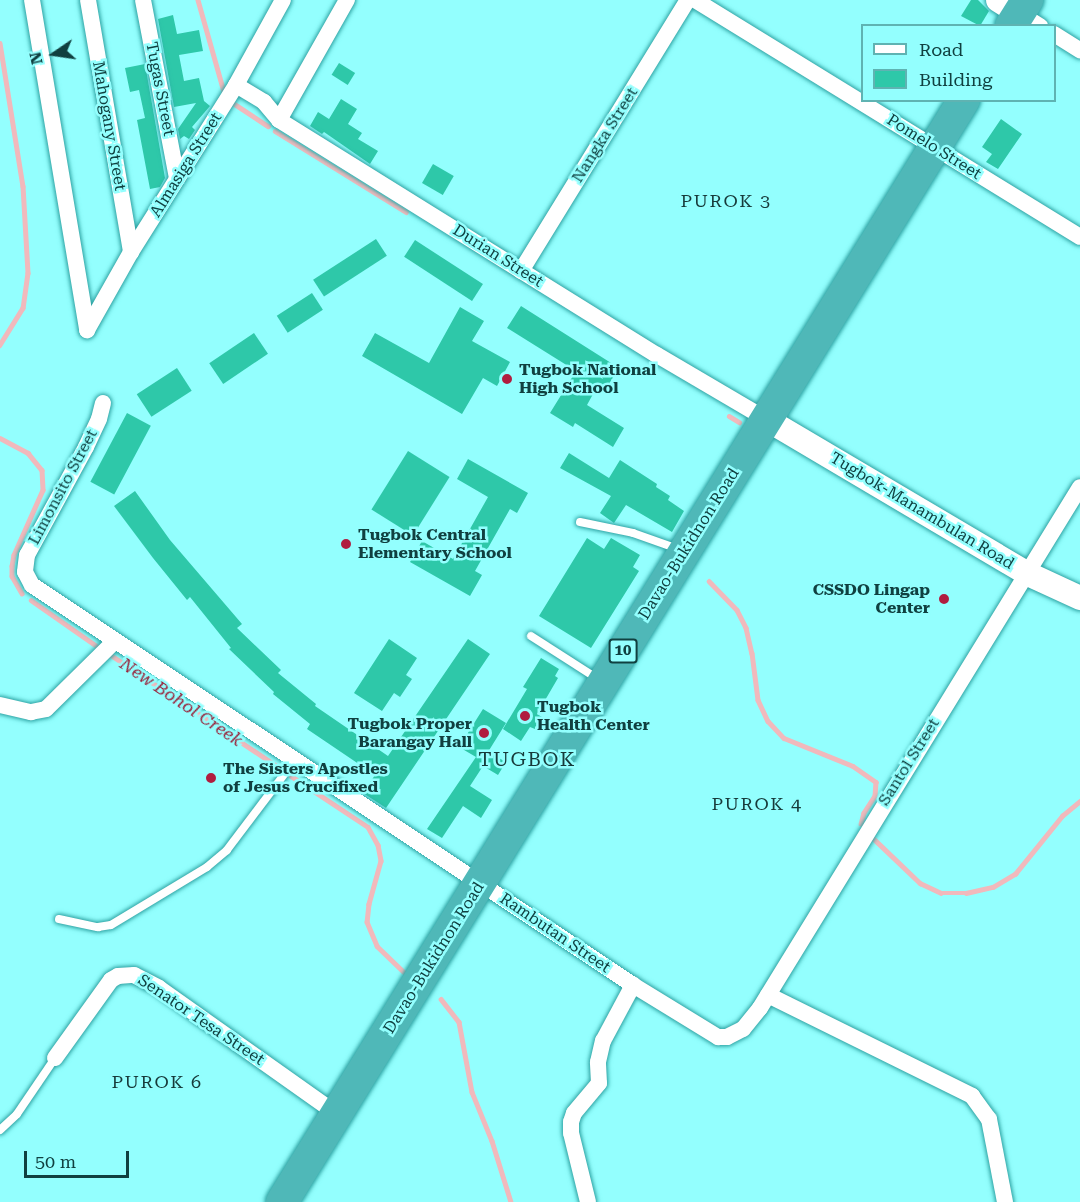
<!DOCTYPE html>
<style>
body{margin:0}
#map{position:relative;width:1080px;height:1202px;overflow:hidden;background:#93fffe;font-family:"Roboto Serif",serif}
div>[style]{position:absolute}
.stream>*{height:4.5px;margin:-2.25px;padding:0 2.25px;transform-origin:2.25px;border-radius:2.25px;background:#f1b9bc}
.building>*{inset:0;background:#2ec8a9;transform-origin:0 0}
.roads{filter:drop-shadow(0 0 2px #2ea3a3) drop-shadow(0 0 2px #2ea3a3)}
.lane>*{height:8px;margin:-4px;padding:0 4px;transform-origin:4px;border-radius:4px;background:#fff}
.street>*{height:16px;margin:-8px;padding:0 8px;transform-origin:8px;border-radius:8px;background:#fff}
.secondary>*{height:24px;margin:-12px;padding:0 12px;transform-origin:12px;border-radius:12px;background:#fff}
.highway>*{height:32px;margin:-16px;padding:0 16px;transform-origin:16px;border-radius:16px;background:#4fb8b8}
.dots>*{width:16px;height:16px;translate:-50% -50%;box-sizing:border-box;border:3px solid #93fffe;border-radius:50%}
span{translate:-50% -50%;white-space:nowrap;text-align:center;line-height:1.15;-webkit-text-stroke:5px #93fffe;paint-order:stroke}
.shield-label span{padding:2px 4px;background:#93fffe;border:2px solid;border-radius:4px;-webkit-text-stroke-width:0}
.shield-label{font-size:15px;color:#104040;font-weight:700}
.street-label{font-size:16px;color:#104040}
.poi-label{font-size:16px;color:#104040;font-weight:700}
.left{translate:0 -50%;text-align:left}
.right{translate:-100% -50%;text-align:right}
.neighbourhood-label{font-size:18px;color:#173a3a;letter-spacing:1.5px}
.water-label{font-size:18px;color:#992139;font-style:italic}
.quarter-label{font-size:20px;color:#173a3a;letter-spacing:1.5px}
.legend{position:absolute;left:861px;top:24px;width:195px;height:78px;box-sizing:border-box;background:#93fffe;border:2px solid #5fb3b2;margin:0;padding:8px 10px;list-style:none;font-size:18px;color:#104040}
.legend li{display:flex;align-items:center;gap:12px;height:30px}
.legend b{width:30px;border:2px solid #5fb3b2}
.north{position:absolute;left:24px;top:24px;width:60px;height:60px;-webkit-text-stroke:4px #93fffe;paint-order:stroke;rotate:257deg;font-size:16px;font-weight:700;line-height:24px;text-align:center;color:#104040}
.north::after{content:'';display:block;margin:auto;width:21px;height:27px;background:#104040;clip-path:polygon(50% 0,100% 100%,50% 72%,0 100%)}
.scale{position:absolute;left:24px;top:1151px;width:105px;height:27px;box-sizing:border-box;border:3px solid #104040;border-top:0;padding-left:8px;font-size:18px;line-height:21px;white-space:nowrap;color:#104040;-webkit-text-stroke:4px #93fffe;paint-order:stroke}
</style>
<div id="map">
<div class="stream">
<i style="left:198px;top:0;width:96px;rotate:74.2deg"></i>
<i style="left:0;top:43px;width:145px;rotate:80.9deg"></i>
<i style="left:23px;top:186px;width:87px;rotate:86.7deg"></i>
<i style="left:28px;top:273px;width:35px;rotate:98deg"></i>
<i style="left:23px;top:308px;width:44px;rotate:121.9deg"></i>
<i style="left:233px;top:103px;width:42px;rotate:33.3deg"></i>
<i style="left:275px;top:131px;width:154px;rotate:31.7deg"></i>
<i style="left:729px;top:416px;width:12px;rotate:31deg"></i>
<i style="left:0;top:438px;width:32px;rotate:28deg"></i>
<i style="left:28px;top:453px;width:22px;rotate:51deg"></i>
<i style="left:42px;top:470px;width:20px;rotate:87deg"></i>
<i style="left:43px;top:490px;width:71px;rotate:114deg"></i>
<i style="left:14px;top:555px;width:11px;rotate:100deg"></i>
<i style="left:12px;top:566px;width:10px;rotate:90deg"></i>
<i style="left:12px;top:576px;width:20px;rotate:60deg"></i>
<i style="left:709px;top:581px;width:40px;rotate:46deg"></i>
<i style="left:737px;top:610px;width:20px;rotate:63deg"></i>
<i style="left:746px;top:628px;width:26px;rotate:77deg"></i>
<i style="left:752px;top:653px;width:47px;rotate:82.7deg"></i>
<i style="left:758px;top:700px;width:23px;rotate:65deg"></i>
<i style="left:768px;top:721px;width:23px;rotate:47deg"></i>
<i style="left:784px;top:738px;width:74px;rotate:22.1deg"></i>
<i style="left:853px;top:766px;width:28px;rotate:35deg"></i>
<i style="left:876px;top:782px;width:14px;rotate:94deg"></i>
<i style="left:875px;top:796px;width:20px;rotate:123deg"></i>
<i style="left:864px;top:813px;width:11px;rotate:105deg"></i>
<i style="left:31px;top:600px;width:85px;rotate:35deg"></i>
<i style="left:111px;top:655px;width:205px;rotate:33.8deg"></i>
<i style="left:291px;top:776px;width:92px;rotate:33.5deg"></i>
<i style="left:368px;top:827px;width:21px;rotate:61deg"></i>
<i style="left:378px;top:845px;width:16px;rotate:79deg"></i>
<i style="left:381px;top:861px;width:45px;rotate:105.6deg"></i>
<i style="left:369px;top:904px;width:18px;rotate:96deg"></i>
<i style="left:367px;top:922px;width:26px;rotate:67deg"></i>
<i style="left:377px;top:946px;width:37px;rotate:44deg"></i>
<i style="left:874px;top:839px;width:64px;rotate:43.7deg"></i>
<i style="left:920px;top:883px;width:23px;rotate:25deg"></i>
<i style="left:941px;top:893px;width:25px"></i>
<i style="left:966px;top:893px;width:28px;rotate:-13deg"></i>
<i style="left:993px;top:887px;width:26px;rotate:-31deg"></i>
<i style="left:1015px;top:874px;width:75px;rotate:-51deg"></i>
<i style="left:1062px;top:816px;width:23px;rotate:-40deg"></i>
<i style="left:441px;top:999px;width:29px;rotate:52deg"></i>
<i style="left:459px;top:1022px;width:71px;rotate:79.5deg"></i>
<i style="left:472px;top:1092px;width:53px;rotate:67.8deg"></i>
<i style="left:492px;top:1141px;width:64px;rotate:72.7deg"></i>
</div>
<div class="building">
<i style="clip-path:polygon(971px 0,978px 0,989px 11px,980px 26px,961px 16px)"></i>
<i style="clip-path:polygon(173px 15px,177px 34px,199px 30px,203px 51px,179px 55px,184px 81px,199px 78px,204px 101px,210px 106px,192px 127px,195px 130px,189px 139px,184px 136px,180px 139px,178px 129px,196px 103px,174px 107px,158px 19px)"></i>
<i style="left:339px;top:63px;width:19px;height:14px;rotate:32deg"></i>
<i style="clip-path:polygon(145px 64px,165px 178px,160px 187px,150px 189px,137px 120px,145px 118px,139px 90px,130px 92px,125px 68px)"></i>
<i style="clip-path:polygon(341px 99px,357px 109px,348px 124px,362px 133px,358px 139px,378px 151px,370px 164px,324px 132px,322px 134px,310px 126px,318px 112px,329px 119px)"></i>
<i style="clip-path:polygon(1001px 119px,1022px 134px,998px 169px,986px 162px,992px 154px,982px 147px)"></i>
<i style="left:433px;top:164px;width:24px;height:22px;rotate:30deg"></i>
<i style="left:376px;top:239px;width:20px;height:75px;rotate:57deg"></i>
<i style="left:415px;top:240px;width:81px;height:20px;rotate:33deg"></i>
<i style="left:312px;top:293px;width:20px;height:42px;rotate:57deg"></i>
<i style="clip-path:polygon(521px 306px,619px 368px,605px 390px,598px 385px,587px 405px,624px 428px,613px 447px,575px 423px,573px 427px,550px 413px,576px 371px,507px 328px)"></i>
<i style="clip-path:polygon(460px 307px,484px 321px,472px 341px,510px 362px,497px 386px,483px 378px,462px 414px,362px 356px,375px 333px,429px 363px)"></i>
<i style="left:254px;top:333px;width:25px;height:54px;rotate:56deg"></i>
<i style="left:177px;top:368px;width:27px;height:48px;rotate:57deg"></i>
<i style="left:127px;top:413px;width:27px;height:78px;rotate:28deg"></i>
<i style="left:408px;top:451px;width:49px;height:69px;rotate:32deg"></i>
<i style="clip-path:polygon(569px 453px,609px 478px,620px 460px,657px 484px,656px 487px,670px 496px,668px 500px,684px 511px,672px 532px,626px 505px,614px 523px,600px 513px,611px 496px,560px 468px)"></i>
<i style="clip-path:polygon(468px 459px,528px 493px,517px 513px,510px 509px,475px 571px,482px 575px,470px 596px,410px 562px,422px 541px,453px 559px,488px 497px,457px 479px)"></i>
<i style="clip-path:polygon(135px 491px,170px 540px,242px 624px,237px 628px,281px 670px,278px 673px,316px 704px,315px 706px,388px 756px,468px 639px,490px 654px,386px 808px,363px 793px,375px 775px,307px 729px,310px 724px,273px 694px,274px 692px,229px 649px,231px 648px,190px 597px,187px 600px,153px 558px,114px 506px)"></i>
<i style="clip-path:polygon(587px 538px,604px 549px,611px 538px,640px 555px,633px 567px,639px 571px,591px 648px,539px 616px)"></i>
<i style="clip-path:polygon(389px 639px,417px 658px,406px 675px,412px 679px,400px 697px,394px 693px,382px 711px,354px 693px)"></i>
<i style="clip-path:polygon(541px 658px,559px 669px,555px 676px,558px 678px,537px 714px,542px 717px,535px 729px,530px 727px,521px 741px,503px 729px,527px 689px,523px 687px)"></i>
<i style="clip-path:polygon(483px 709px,506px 723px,488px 752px,506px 762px,498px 775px,483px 766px,470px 786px,492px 800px,481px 818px,463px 806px,442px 838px,427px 829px,476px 757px,459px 747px)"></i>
</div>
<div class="roads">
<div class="lane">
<i style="left:580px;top:522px;width:54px;rotate:11.7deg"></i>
<i style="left:633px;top:533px;width:48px;rotate:19.6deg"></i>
<i style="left:531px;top:636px;width:80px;rotate:32.7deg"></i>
<i style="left:59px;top:919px;width:40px;rotate:12deg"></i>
<i style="left:98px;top:927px;width:13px;rotate:-9deg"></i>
<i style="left:111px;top:925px;width:112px;rotate:-31.1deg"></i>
<i style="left:207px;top:867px;width:26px;rotate:-40deg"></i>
<i style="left:227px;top:850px;width:113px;rotate:-52.9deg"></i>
<i style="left:0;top:1130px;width:23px;rotate:-43deg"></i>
<i style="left:17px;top:1114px;width:68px;rotate:-55.8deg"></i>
</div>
<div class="street">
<i style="left:32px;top:0;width:335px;rotate:80.5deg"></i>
<i style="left:88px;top:0;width:256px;rotate:80.3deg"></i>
<i style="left:143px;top:0;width:181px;rotate:79.2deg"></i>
<i style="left:695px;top:0;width:452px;rotate:31.6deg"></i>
<i style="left:1019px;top:13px;width:25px;rotate:32deg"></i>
<i style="left:1054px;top:34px;width:31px;rotate:32deg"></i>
<i style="left:236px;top:85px;width:33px;rotate:31deg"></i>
<i style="left:264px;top:102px;width:23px;rotate:50deg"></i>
<i style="left:279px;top:120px;width:445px;rotate:31.9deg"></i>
<i style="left:657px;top:355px;width:126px;rotate:30.4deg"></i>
<i style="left:279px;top:120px;width:138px;rotate:-60.5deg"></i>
<i style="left:521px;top:271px;width:318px;rotate:-58.4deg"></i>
<i style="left:87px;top:330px;width:90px;rotate:-60.6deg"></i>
<i style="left:131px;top:252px;width:197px;rotate:-57.8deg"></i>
<i style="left:236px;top:85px;width:97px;rotate:-61.1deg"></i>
<i style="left:103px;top:403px;width:16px;rotate:104deg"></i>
<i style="left:99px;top:419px;width:31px;rotate:115deg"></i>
<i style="left:86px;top:447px;width:123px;rotate:118.6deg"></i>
<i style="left:27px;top:555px;width:17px;rotate:97deg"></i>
<i style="left:25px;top:572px;width:15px;rotate:62deg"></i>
<i style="left:32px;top:585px;width:722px;rotate:33.65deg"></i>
<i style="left:633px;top:985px;width:100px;rotate:31.5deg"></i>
<i style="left:718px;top:1037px;width:9px"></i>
<i style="left:727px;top:1037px;width:18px;rotate:-27deg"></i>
<i style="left:743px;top:1029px;width:27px;rotate:-51deg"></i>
<i style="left:760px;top:1008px;width:611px;rotate:-58.44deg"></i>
<i style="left:0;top:705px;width:32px;rotate:13deg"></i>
<i style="left:31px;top:712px;width:15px;rotate:-11deg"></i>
<i style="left:46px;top:709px;width:95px;rotate:-44.6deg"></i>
<i style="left:768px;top:995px;width:228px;rotate:26.3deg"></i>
<i style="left:972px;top:1096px;width:29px;rotate:54deg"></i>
<i style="left:989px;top:1119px;width:85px;rotate:79.1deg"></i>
<i style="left:55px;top:1058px;width:96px;rotate:-54.3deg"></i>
<i style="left:111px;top:980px;width:8px;rotate:-30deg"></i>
<i style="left:118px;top:976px;width:16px;rotate:-4deg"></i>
<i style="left:134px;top:975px;width:28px;rotate:27deg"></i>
<i style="left:159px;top:988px;width:218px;rotate:35.3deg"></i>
<i style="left:588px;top:1202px;width:71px;rotate:-103.8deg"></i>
<i style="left:571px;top:1133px;width:11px;rotate:-90deg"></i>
<i style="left:571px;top:1122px;width:9px;rotate:-72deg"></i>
<i style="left:574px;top:1113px;width:39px;rotate:-50deg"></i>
<i style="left:599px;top:1083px;width:21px;rotate:-93deg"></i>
<i style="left:598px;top:1062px;width:22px;rotate:-77deg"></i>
<i style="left:603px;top:1041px;width:64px;rotate:-61.8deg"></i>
</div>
<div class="secondary">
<i style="left:998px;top:0;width:25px;rotate:32deg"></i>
<i style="left:766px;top:419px;width:302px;rotate:30.6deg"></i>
<i style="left:1026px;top:573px;width:60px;rotate:24.8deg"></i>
</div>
<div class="highway">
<i style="left:1011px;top:26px;width:31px;rotate:-58deg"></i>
<i style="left:282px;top:1202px;width:1296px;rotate:-58.25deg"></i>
</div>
</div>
<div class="dots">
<i style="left:507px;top:379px;background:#b01d3f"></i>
<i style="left:346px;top:544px;background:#b01d3f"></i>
<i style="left:944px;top:599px;background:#b01d3f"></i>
<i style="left:525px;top:716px;background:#b01d3f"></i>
<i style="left:484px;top:733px;background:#b01d3f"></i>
<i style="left:211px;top:778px;background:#b01d3f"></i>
</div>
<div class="shield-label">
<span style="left:623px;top:651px">10</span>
</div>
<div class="street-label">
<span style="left:160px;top:89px;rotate:79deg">Tugas Street</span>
<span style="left:109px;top:126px;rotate:80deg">Mahogany Street</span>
<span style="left:605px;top:135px;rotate:-58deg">Nangka Street</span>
<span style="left:934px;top:147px;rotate:32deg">Pomelo Street</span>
<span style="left:186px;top:165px;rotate:-58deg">Almasiga Street</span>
<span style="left:498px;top:256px;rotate:32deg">Durian Street</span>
<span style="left:63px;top:487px;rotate:-62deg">Limonsito Street</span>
<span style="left:922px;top:511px;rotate:31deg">Tugbok-Manambulan Road</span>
<span style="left:689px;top:544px;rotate:-58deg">Davao-Bukidnon Road</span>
<span style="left:909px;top:762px;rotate:-58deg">Santol Street</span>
<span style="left:555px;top:933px;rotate:34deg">Rambutan Street</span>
<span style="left:434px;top:958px;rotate:-58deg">Davao-Bukidnon Road</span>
<span style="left:201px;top:1020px;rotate:34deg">Senator Tesa Street</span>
</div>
<div class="poi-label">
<span class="left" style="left:519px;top:379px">Tugbok National<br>High School</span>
<span class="left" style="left:358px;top:544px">Tugbok Central<br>Elementary School</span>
<span class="right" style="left:930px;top:599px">CSSDO Lingap<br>Center</span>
<span class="left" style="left:537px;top:716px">Tugbok<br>Health Center</span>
<span class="right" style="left:472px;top:733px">Tugbok Proper<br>Barangay Hall</span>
<span class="left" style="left:223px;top:778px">The Sisters Apostles<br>of Jesus Crucifixed</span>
</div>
<div class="neighbourhood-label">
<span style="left:726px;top:201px">PUROK 3</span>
<span style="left:757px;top:804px">PUROK 4</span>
<span style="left:157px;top:1082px">PUROK 6</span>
</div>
<div class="water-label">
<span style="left:181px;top:702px;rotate:34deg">New Bohol Creek</span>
</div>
<div class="quarter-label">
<span style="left:527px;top:759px">TUGBOK</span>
</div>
<ul class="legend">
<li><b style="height:8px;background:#fff"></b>Road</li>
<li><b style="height:16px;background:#2ec8a9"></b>Building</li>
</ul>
<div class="north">N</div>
<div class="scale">50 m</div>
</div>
